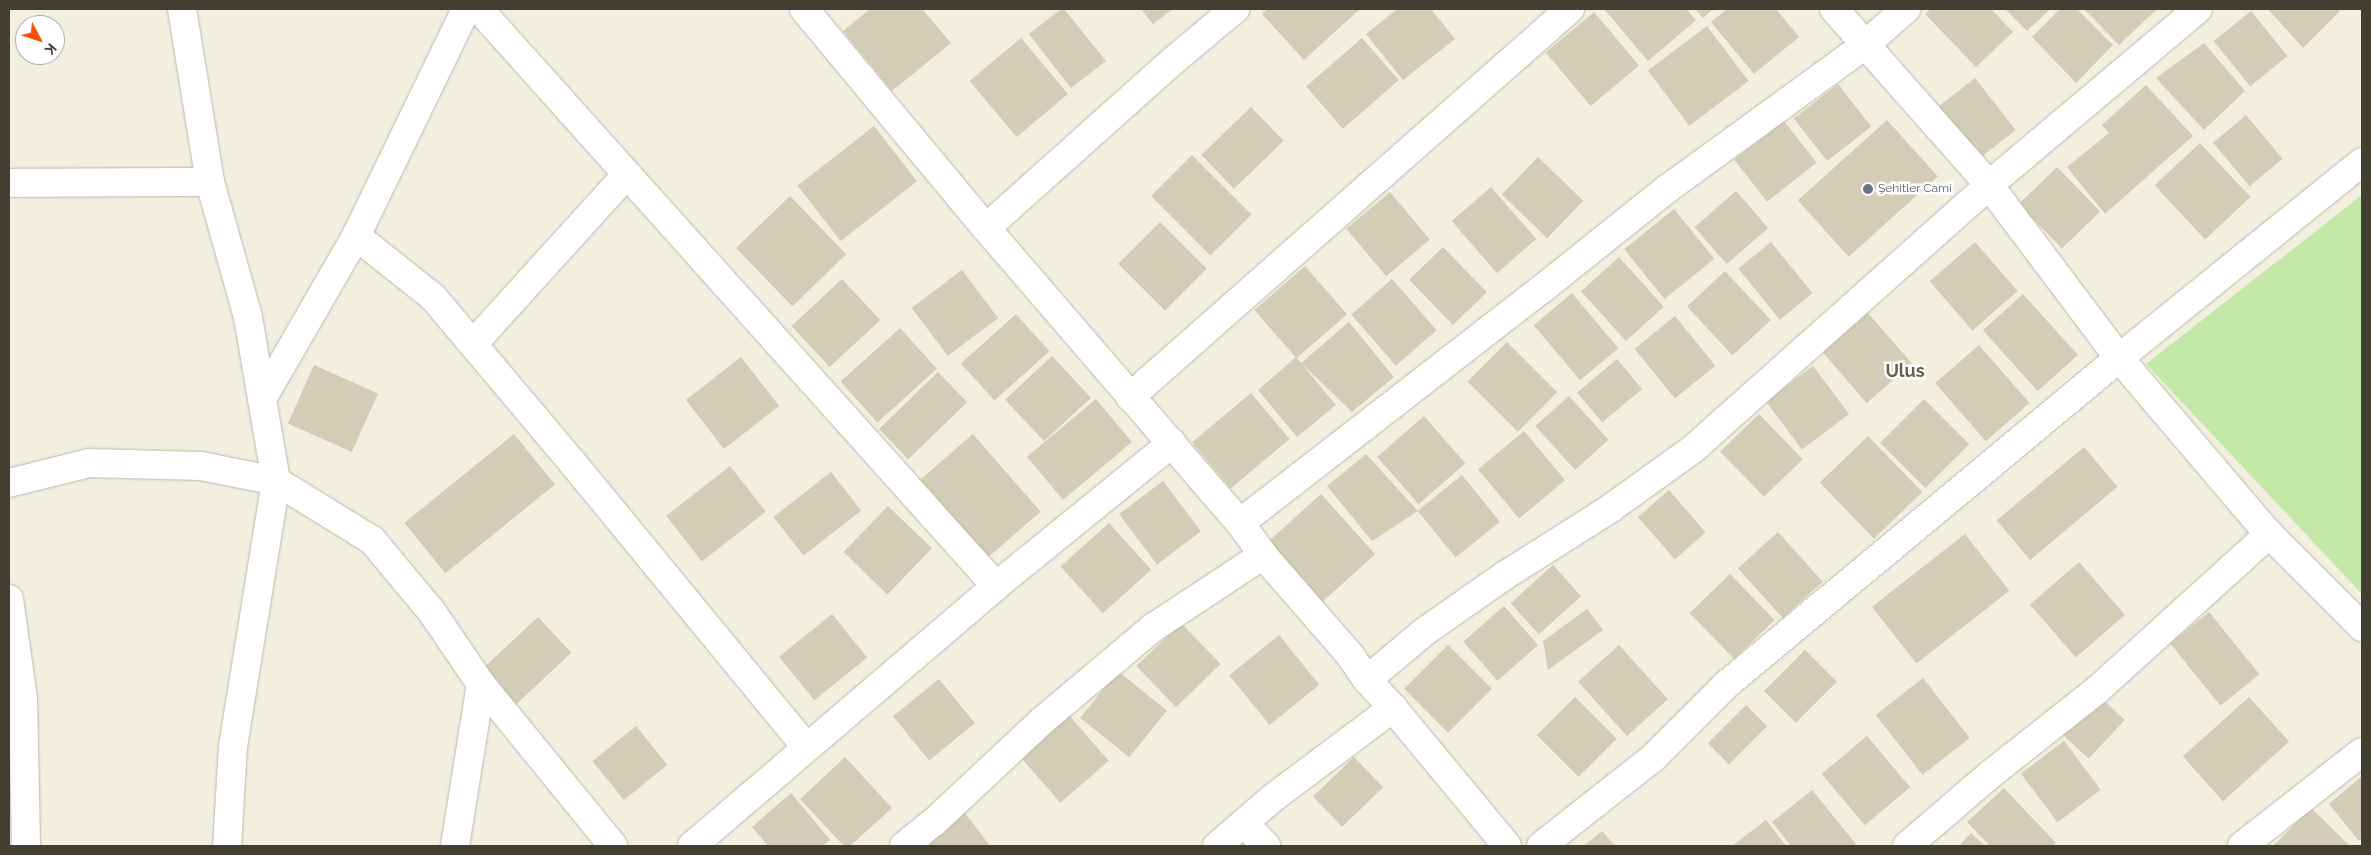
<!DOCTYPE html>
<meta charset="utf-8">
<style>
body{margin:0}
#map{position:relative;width:2371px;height:855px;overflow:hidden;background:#f2efe1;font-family:Raleway,sans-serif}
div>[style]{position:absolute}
.green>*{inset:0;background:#c3e8a8}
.building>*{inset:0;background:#d3ccb7;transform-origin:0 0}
.roads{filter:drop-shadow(0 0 1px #bdb8a4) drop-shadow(0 0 1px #bdb8a4)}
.street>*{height:28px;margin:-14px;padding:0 14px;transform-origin:14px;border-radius:14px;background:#fff}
.dots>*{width:14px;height:14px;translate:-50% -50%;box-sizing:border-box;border:2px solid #fff;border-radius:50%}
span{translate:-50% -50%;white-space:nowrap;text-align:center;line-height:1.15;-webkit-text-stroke:5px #fff;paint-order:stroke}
.worship-label{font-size:12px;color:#5b616d}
.left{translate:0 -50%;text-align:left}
.district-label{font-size:18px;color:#665e49;font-weight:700}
.frame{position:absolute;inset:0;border:10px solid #433e32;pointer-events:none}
.north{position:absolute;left:15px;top:15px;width:50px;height:50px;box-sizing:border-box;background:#fff;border:1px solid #b4b2ad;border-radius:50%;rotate:130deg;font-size:14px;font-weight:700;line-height:20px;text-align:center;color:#433e32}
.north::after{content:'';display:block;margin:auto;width:18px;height:22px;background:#ff4f0b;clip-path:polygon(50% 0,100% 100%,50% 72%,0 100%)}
</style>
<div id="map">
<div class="green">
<i style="clip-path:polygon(2362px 195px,2362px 594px,2146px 364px)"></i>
</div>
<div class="building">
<i style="clip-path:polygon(870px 9px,922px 9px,951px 43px,892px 91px,843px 31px)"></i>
<i style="clip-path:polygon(1061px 9px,1064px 9px,1106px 61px,1071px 88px,1029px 34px)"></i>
<i style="clip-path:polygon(1141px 9px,1173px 9px,1153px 24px)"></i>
<i style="clip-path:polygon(1268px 9px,1360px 9px,1304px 60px,1262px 14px)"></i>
<i style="clip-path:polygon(1397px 9px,1431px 9px,1455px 39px,1403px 80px,1366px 34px)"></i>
<i style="clip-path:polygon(1606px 9px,1686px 9px,1696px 20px,1648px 61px,1605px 10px)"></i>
<i style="clip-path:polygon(1695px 9px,1713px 9px,1703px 18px)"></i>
<i style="clip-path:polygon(1727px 9px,1776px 9px,1799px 37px,1754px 74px,1711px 22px)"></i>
<i style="clip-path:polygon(1931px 9px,1991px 9px,2013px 32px,1976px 67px,1925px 14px)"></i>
<i style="clip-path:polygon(2005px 9px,2050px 9px,2027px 31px)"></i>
<i style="clip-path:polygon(2060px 9px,2077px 9px,2113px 45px,2076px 83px,2032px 37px)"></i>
<i style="clip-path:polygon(2084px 9px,2157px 9px,2119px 45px)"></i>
<i style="clip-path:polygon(2268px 9px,2338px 9px,2340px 11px,2303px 48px)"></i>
<i style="left:2251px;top:11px;width:58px;height:48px;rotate:51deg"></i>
<i style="left:1594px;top:12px;width:70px;height:63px;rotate:50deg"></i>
<i style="left:1707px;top:26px;width:69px;height:74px;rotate:53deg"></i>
<i style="left:1021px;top:38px;width:73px;height:67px;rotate:50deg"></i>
<i style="left:1362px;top:38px;width:56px;height:74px;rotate:49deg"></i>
<i style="clip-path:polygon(2204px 43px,2245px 91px,2204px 130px,2156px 78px)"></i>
<i style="left:1975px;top:78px;width:66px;height:47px;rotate:52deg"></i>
<i style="left:1838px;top:84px;width:54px;height:56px;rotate:52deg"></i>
<i style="clip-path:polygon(2146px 85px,2193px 136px,2105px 214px,2067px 167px,2109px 133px,2102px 125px)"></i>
<i style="left:1251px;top:107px;width:47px;height:69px;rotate:46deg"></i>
<i style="left:2246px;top:115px;width:57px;height:43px;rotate:50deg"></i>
<i style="left:1887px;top:120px;width:76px;height:120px;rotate:48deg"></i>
<i style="left:1784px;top:121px;width:53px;height:63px;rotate:52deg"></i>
<i style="left:874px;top:126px;width:70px;height:97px;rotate:52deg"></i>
<i style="left:2200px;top:143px;width:74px;height:62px;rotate:47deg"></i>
<i style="left:1192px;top:155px;width:84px;height:58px;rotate:45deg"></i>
<i style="left:1538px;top:157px;width:63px;height:52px;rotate:44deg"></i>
<i style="left:2057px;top:167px;width:62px;height:53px;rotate:46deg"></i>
<i style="left:1491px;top:187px;width:69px;height:52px;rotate:49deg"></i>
<i style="left:1736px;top:191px;width:49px;height:55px;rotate:49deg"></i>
<i style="left:1390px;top:192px;width:62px;height:57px;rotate:50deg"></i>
<i style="left:790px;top:196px;width:81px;height:75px;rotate:46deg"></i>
<i style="left:1674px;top:209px;width:64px;height:64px;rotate:51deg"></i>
<i style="left:1160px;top:222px;width:66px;height:59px;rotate:45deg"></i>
<i style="left:1771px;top:242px;width:66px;height:42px;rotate:51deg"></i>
<i style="left:1975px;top:242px;width:65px;height:60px;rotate:49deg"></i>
<i style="left:1443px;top:247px;width:63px;height:47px;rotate:46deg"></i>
<i style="left:1619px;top:257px;width:67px;height:51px;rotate:48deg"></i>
<i style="left:1305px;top:266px;width:64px;height:67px;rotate:49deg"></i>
<i style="left:962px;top:270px;width:60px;height:63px;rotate:53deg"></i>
<i style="left:1725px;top:271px;width:67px;height:52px;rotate:47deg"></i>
<i style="left:842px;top:279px;width:56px;height:69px;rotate:47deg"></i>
<i style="left:1392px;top:279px;width:68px;height:54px;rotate:49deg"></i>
<i style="left:1572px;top:293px;width:72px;height:50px;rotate:50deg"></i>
<i style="left:2023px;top:294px;width:82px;height:54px;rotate:48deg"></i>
<i style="left:1868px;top:313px;width:67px;height:60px;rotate:49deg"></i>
<i style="left:1016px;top:314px;width:50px;height:74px;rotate:48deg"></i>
<i style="left:1675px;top:316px;width:64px;height:52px;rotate:51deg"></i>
<i style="clip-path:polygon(1349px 322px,1394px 377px,1352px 412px,1301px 363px,1336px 405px,1297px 437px,1258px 390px,1296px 357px,1301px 363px)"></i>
<i style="left:900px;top:328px;width:55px;height:80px;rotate:48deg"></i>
<i style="left:1507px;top:342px;width:71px;height:56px;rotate:45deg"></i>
<i style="left:1979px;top:345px;width:77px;height:58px;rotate:49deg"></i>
<i style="left:1052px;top:356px;width:57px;height:64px;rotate:47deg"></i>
<i style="left:741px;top:357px;width:62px;height:70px;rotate:52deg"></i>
<i style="left:1617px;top:359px;width:39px;height:52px;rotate:50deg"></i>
<i style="left:314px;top:365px;width:70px;height:64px;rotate:24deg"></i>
<i style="left:1813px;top:366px;width:60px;height:59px;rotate:53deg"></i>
<i style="left:938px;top:372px;width:42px;height:82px;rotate:46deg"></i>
<i style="left:1251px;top:393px;width:60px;height:77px;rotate:50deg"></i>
<i style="left:1569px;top:396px;width:59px;height:45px;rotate:48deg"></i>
<i style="left:1096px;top:399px;width:56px;height:90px;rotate:50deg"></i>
<i style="left:1924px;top:399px;width:64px;height:62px;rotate:45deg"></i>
<i style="left:1759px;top:414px;width:63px;height:54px;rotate:46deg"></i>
<i style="left:1424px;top:416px;width:63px;height:62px;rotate:49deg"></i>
<i style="left:1524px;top:431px;width:64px;height:60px;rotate:50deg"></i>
<i style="left:514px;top:434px;width:65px;height:141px;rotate:51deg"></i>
<i style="left:973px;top:434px;width:103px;height:71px;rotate:49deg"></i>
<i style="left:1868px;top:436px;width:78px;height:67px;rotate:46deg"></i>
<i style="left:2084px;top:447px;width:52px;height:114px;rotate:50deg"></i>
<i style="clip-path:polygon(1366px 454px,1418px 511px,1372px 541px,1327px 486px)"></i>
<i style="left:730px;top:466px;width:58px;height:81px;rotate:52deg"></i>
<i style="left:831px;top:472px;width:49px;height:73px;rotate:52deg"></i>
<i style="left:1462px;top:475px;width:60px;height:57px;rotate:51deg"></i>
<i style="left:1163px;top:481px;width:63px;height:55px;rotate:53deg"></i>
<i style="left:1669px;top:490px;width:56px;height:41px;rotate:49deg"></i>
<i style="left:1321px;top:494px;width:81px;height:74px;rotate:48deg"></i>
<i style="left:888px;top:506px;width:61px;height:64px;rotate:44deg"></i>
<i style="left:1109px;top:523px;width:63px;height:65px;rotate:48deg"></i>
<i style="left:1778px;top:532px;width:67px;height:54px;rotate:48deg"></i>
<i style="left:1965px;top:534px;width:72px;height:118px;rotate:52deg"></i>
<i style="left:2079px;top:562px;width:70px;height:65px;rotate:49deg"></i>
<i style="left:1553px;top:565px;width:42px;height:57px;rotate:48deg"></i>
<i style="left:1730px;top:574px;width:64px;height:56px;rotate:46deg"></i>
<i style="left:1504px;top:606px;width:52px;height:54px;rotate:49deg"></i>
<i style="clip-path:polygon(1587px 609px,1603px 630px,1548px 670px,1543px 641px)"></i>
<i style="left:2209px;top:612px;width:80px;height:50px;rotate:51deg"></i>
<i style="left:832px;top:614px;width:56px;height:68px;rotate:51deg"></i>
<i style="left:538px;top:617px;width:49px;height:75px;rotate:47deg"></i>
<i style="left:1181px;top:623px;width:57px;height:62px;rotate:46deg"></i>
<i style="left:1279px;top:635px;width:64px;height:64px;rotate:51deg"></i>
<i style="left:1448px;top:645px;width:62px;height:62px;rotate:45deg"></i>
<i style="left:1619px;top:645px;width:73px;height:55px;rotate:48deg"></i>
<i style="left:1805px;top:650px;width:45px;height:58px;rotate:45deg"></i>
<i style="left:1118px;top:671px;width:63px;height:60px;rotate:39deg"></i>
<i style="left:1923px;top:678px;width:76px;height:60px;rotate:52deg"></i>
<i style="left:939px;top:679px;width:57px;height:59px;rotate:51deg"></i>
<i style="left:2097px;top:694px;width:38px;height:53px;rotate:43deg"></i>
<i style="left:1575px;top:697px;width:59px;height:54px;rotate:45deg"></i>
<i style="left:2249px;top:697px;width:60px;height:89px;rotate:48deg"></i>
<i style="left:1746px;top:705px;width:30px;height:54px;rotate:45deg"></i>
<i style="left:1068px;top:714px;width:62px;height:64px;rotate:49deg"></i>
<i style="left:636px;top:726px;width:50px;height:56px;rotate:51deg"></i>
<i style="left:1867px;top:736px;width:67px;height:59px;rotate:50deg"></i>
<i style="left:2064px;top:741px;width:61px;height:54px;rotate:53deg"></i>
<i style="clip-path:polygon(845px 757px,892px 808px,850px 846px,844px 846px,800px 799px)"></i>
<i style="left:1354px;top:757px;width:42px;height:57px;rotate:46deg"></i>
<i style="clip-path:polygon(2362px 776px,2362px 838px,2359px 841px,2329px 804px)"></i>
<i style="clip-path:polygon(2004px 788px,2056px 843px,2052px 846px,1990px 846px,1967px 822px)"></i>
<i style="clip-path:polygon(1812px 790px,1856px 844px,1853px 846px,1791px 846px,1772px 822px)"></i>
<i style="clip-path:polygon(791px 793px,830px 840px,823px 846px,768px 846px,752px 827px)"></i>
<i style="clip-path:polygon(2311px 808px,2350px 846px,2273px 846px)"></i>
<i style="clip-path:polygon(963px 810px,990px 846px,932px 846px,926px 838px)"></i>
<i style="clip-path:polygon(1766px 820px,1786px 846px,1732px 846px)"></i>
<i style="clip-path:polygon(1602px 831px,1615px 846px,1584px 846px)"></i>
<i style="clip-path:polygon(1971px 833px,1985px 846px,1959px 846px)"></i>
</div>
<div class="roads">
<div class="street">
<i style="left:182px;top:9px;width:175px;rotate:80.8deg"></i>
<i style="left:479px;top:9px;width:775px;rotate:48.14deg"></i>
<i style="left:804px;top:9px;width:285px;rotate:50.3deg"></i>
<i style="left:986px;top:228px;width:389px;rotate:49.3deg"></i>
<i style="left:1240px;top:523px;width:39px;rotate:54deg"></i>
<i style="left:1263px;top:555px;width:133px;rotate:49deg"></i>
<i style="left:1350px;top:655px;width:30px;rotate:56deg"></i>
<i style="left:1367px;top:680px;width:38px;rotate:47deg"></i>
<i style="left:1393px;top:708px;width:179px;rotate:50.4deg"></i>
<i style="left:1834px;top:9px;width:235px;rotate:48.6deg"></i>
<i style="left:1989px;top:185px;width:216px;rotate:53.1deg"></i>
<i style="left:2119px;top:358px;width:231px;rotate:49.6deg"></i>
<i style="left:2269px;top:534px;width:132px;rotate:45deg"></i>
<i style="left:9px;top:183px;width:201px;rotate:-0.3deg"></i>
<i style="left:210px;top:182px;width:140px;rotate:74.3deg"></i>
<i style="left:248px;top:317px;width:166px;rotate:80.3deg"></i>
<i style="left:276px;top:481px;width:268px;rotate:99.2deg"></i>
<i style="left:233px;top:746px;width:100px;rotate:93.4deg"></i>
<i style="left:986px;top:228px;width:252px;rotate:-41.8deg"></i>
<i style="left:1174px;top:60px;width:80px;rotate:-39.9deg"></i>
<i style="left:356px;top:236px;width:98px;rotate:38.4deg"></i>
<i style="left:433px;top:297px;width:216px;rotate:49.9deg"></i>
<i style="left:572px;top:462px;width:370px;rotate:50.6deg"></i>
<i style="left:473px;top:344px;width:229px;rotate:-47.8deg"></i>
<i style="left:1130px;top:397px;width:587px;rotate:-41.41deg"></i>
<i style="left:262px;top:399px;width:188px;rotate:-60deg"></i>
<i style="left:356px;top:236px;width:252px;rotate:-64.1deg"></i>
<i style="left:9px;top:483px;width:82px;rotate:-14deg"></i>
<i style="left:89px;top:463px;width:112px;rotate:1.5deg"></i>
<i style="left:201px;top:466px;width:76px;rotate:11.3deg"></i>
<i style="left:276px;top:481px;width:113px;rotate:31.6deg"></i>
<i style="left:372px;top:540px;width:94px;rotate:50.2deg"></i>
<i style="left:432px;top:612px;width:87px;rotate:55.8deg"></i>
<i style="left:481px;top:684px;width:209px;rotate:50.8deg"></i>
<i style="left:1240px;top:523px;width:382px;rotate:-37.8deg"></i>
<i style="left:1542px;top:289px;width:160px;rotate:-38.7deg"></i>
<i style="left:1667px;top:189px;width:245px;rotate:-36deg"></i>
<i style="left:1865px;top:45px;width:55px;rotate:-41.3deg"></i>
<i style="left:9px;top:599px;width:101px;rotate:82deg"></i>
<i style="left:23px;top:699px;width:147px;rotate:88.8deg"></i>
<i style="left:1367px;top:680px;width:75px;rotate:-40.1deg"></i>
<i style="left:1424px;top:632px;width:98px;rotate:-35deg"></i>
<i style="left:1504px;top:576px;width:127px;rotate:-32.4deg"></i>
<i style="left:1611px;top:508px;width:101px;rotate:-35.7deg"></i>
<i style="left:1693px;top:449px;width:397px;rotate:-41.7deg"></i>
<i style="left:1989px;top:185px;width:273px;rotate:-40.1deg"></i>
<i style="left:1244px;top:823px;width:32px;rotate:46deg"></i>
<i style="left:455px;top:846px;width:164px;rotate:-80.9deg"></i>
<i style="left:692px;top:846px;width:400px;rotate:-40.5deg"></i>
<i style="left:996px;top:586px;width:227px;rotate:-39.1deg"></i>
<i style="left:904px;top:846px;width:38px;rotate:-39deg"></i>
<i style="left:934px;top:822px;width:149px;rotate:-43.1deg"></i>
<i style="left:1043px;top:720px;width:145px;rotate:-40deg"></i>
<i style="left:1154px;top:627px;width:131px;rotate:-33.4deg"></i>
<i style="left:1217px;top:846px;width:75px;rotate:-40.7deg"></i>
<i style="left:1274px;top:797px;width:149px;rotate:-36.8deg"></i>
<i style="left:1541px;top:846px;width:142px;rotate:-38.2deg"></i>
<i style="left:1653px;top:758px;width:105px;rotate:-45deg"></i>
<i style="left:1727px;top:684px;width:510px;rotate:-39.75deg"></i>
<i style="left:2119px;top:358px;width:312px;rotate:-38.9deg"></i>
<i style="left:1907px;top:846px;width:112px;rotate:-40.7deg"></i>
<i style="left:1992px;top:773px;width:132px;rotate:-38.3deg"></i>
<i style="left:2096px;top:691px;width:234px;rotate:-42.2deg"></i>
<i style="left:2242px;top:846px;width:152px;rotate:-38.1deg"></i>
</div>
</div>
<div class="dots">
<i style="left:1868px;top:189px;background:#6b7280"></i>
</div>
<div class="worship-label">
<span class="left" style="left:1878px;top:189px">Şehitler Cami</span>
</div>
<div class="district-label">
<span style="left:1905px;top:371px">Ulus</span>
</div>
<div class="frame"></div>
<div class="north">K</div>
</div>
